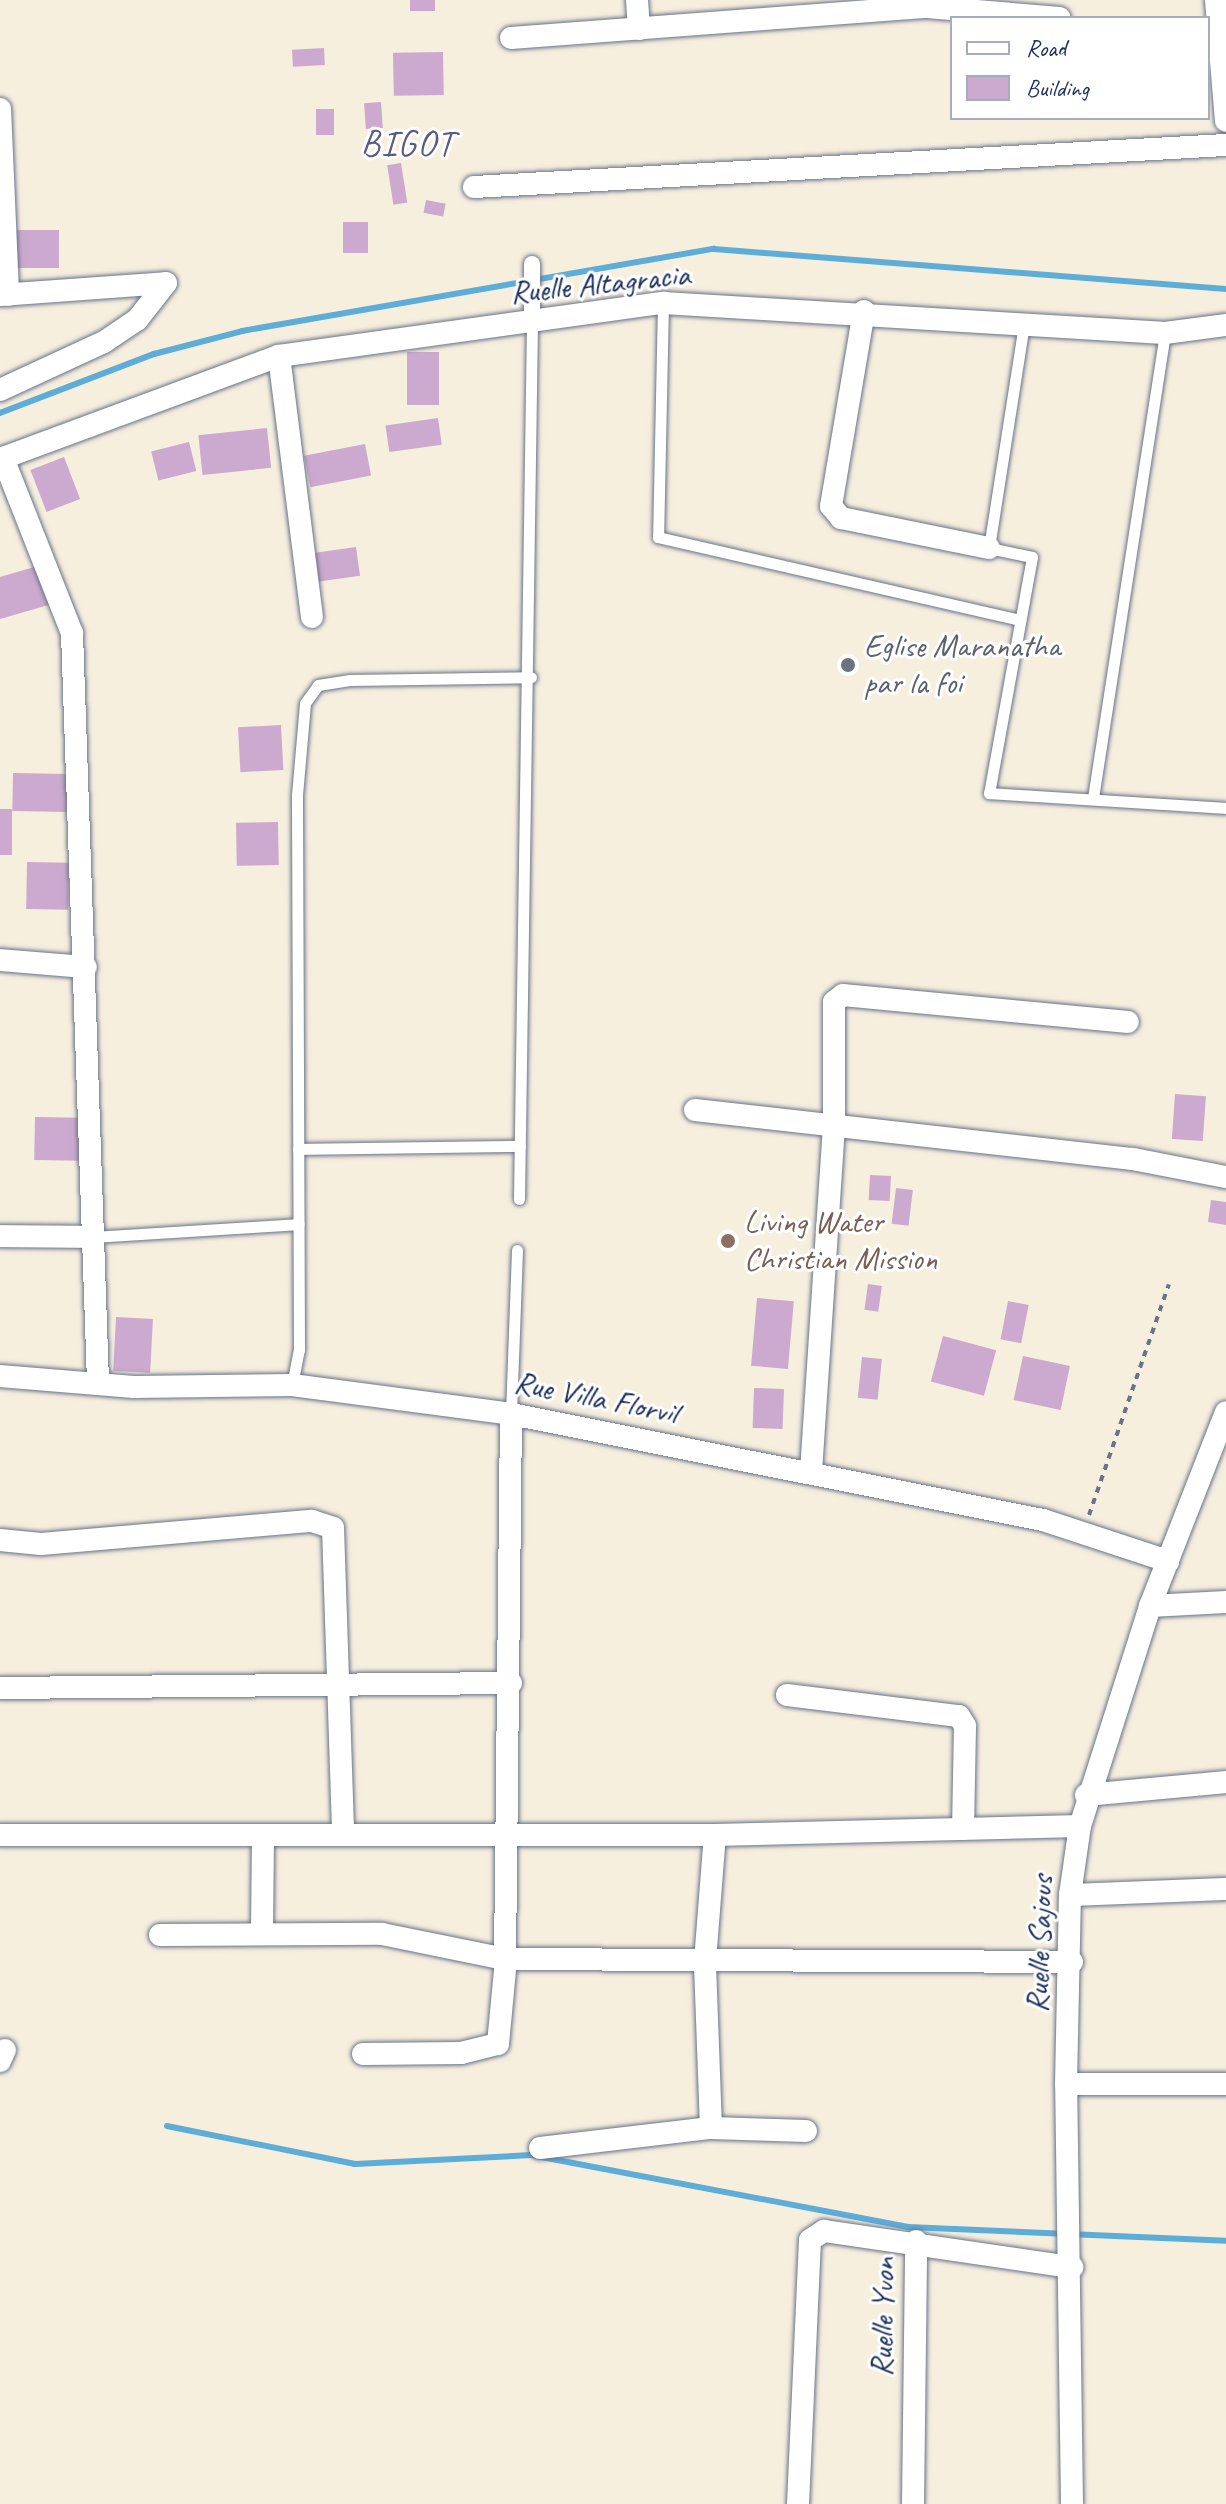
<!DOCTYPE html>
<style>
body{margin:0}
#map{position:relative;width:1226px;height:2504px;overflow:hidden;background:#f6efde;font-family:Caveat,sans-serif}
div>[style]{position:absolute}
.stream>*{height:6px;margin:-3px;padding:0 3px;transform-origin:3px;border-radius:3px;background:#5eacd8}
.building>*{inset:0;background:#cca9ce;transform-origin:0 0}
.path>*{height:4px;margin-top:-2px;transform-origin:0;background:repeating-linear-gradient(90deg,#68728b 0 6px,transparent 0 12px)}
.roads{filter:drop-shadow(0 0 2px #68728b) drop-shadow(0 0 2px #68728b)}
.service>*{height:11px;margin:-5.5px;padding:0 5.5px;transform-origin:5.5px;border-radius:5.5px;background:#fff}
.pedestrian>*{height:16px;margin:-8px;padding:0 8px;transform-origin:8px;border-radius:8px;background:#fff}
.minor>*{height:22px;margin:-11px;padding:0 11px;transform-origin:11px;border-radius:11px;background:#fff}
.dots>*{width:22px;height:22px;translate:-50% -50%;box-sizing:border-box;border:4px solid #fff;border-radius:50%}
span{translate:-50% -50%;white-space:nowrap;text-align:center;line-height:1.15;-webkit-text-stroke:6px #fff;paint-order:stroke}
.street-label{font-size:32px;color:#1b2f5e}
.worship-label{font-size:32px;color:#5b616d}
.left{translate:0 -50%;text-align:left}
.education-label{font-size:32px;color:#785e54}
.quarter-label{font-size:36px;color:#595a85;letter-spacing:2px}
.legend{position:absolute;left:950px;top:16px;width:260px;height:104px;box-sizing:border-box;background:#fff;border:2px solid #a4acbf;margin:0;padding:10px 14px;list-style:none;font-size:24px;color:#1b2f5e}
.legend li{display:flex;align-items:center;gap:16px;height:40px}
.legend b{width:40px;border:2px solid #a4acbf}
</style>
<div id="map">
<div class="stream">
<i style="left:0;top:413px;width:165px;rotate:-21deg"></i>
<i style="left:154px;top:354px;width:91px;rotate:-14.6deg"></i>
<i style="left:242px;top:331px;width:479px;rotate:-9.9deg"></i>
<i style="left:714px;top:249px;width:514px;rotate:4.47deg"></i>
<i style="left:167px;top:2126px;width:192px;rotate:11.4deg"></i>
<i style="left:355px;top:2164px;width:176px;rotate:-2.9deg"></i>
<i style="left:531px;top:2155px;width:384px;rotate:10.8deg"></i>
<i style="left:908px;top:2227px;width:318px;rotate:2.5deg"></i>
</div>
<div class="building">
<i style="left:410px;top:0;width:25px;height:11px"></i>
<i style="left:324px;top:48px;width:17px;height:32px;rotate:87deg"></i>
<i style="left:443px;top:52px;width:43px;height:50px;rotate:89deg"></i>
<i style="left:381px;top:102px;width:26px;height:17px;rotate:86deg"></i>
<i style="left:316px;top:109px;width:18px;height:26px"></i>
<i style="left:401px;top:163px;width:40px;height:14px;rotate:81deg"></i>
<i style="left:426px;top:200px;width:20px;height:13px;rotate:11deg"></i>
<i style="left:343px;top:222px;width:25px;height:31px"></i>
<i style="left:9px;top:230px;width:50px;height:38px"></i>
<i style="left:407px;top:352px;width:32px;height:53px"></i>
<i style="left:438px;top:418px;width:27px;height:53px;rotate:82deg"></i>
<i style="left:267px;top:428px;width:40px;height:69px;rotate:84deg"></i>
<i style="left:189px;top:442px;width:30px;height:39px;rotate:76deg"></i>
<i style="left:365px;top:444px;width:32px;height:62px;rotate:79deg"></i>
<i style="left:64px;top:457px;width:45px;height:36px;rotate:69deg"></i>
<i style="left:356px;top:547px;width:29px;height:45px;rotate:82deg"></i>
<i style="clip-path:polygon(41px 565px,52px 604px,0 619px,0 577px)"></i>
<i style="left:281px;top:725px;width:45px;height:43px;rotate:87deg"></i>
<i style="left:13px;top:773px;width:55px;height:38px;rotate:1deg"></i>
<i style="left:0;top:809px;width:12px;height:46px"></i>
<i style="left:278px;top:822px;width:43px;height:42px;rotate:89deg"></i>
<i style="left:27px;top:862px;width:42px;height:47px;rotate:1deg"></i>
<i style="left:1175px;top:1094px;width:31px;height:45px;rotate:4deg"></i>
<i style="left:35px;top:1117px;width:46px;height:43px;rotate:1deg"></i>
<i style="left:870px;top:1175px;width:21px;height:25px;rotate:3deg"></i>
<i style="left:896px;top:1188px;width:17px;height:36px;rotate:7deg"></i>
<i style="clip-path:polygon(1211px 1200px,1226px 1202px,1226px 1225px,1208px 1222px)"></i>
<i style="left:868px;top:1284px;width:14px;height:26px;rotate:8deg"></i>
<i style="left:757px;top:1298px;width:37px;height:68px;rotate:5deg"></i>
<i style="left:1008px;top:1301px;width:21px;height:39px;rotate:11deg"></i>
<i style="left:116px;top:1317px;width:37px;height:54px;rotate:3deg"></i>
<i style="left:943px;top:1336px;width:55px;height:47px;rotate:15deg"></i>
<i style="left:1023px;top:1356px;width:48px;height:45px;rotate:12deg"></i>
<i style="left:862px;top:1357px;width:20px;height:41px;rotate:6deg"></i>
<i style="left:754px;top:1388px;width:30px;height:40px;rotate:2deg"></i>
</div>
<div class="path">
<i style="left:1089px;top:1515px;width:244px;rotate:-70.9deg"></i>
</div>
<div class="roads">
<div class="service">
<i style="left:663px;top:303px;width:234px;rotate:91.2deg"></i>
<i style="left:658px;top:537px;width:371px;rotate:12.9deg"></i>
<i style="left:1024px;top:324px;width:227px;rotate:98.9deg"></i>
<i style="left:989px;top:548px;width:44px;rotate:11.8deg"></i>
<i style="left:1032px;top:557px;width:240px;rotate:100.3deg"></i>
<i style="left:989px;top:793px;width:237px;rotate:3.6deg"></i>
<i style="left:1093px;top:798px;width:471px;rotate:-81.2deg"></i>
<i style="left:298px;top:1149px;width:222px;rotate:-0.8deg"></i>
<i style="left:519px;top:1199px;width:878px;rotate:-89.15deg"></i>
<i style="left:94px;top:1237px;width:205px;rotate:-3.6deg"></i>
<i style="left:292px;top:1385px;width:36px;rotate:-79deg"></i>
<i style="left:299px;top:1350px;width:555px;rotate:-90.21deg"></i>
<i style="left:297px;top:795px;width:92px;rotate:-85deg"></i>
<i style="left:305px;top:703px;width:22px;rotate:-54deg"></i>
<i style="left:318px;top:685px;width:32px;rotate:-9deg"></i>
<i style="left:350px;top:680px;width:181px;rotate:-0.9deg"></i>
<i style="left:511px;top:1414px;width:164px;rotate:-87.9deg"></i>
</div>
<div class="pedestrian">
<i style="left:532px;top:264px;width:57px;rotate:90deg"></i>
</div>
<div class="minor">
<i style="left:637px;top:0;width:29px;rotate:86deg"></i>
<i style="left:1216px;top:0;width:121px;rotate:85.3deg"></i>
<i style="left:511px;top:38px;width:417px;rotate:-4.3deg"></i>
<i style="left:927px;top:7px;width:133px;rotate:4.7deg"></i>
<i style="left:0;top:109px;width:186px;rotate:87.5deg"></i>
<i style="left:474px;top:187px;width:753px;rotate:-3.2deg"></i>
<i style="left:0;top:295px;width:166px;rotate:-4.1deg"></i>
<i style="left:864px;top:311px;width:198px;rotate:99.6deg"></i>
<i style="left:831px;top:506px;width:16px;rotate:50deg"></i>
<i style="left:841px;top:518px;width:151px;rotate:11.5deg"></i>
<i style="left:279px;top:356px;width:263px;rotate:82.8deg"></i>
<i style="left:0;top:390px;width:115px;rotate:-24.8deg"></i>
<i style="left:104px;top:342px;width:40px;rotate:-34deg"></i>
<i style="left:137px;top:320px;width:47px;rotate:-51.9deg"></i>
<i style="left:3px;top:458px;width:188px;rotate:68.5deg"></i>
<i style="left:72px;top:633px;width:750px;rotate:88.01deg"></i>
<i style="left:0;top:459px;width:297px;rotate:-20.3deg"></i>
<i style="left:279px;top:356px;width:388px;rotate:-7.9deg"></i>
<i style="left:663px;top:303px;width:503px;rotate:3.42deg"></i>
<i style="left:1165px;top:333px;width:62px;rotate:-7.5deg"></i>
<i style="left:0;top:960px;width:86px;rotate:4.7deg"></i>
<i style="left:695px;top:1110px;width:441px;rotate:6.4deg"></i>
<i style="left:1133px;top:1159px;width:95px;rotate:11deg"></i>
<i style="left:0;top:1236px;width:94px;rotate:0.6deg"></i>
<i style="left:0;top:1376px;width:134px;rotate:4.7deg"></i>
<i style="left:134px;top:1387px;width:158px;rotate:-0.7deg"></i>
<i style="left:292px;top:1385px;width:221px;rotate:7.5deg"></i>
<i style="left:511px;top:1414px;width:542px;rotate:11.27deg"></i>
<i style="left:1043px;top:1520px;width:132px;rotate:18.2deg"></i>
<i style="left:511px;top:1414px;width:545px;rotate:90.63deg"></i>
<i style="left:505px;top:1959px;width:567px;rotate:0.3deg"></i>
<i style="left:811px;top:1472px;width:350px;rotate:-86.2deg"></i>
<i style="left:834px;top:1123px;width:121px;rotate:-90deg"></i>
<i style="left:834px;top:1002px;width:11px;rotate:-38deg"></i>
<i style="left:843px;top:995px;width:286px;rotate:5.4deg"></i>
<i style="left:0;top:1540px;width:41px;rotate:5.6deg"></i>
<i style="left:41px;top:1544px;width:272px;rotate:-4.9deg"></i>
<i style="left:312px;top:1521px;width:22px;rotate:18deg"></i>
<i style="left:333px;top:1528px;width:307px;rotate:88.1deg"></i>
<i style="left:1150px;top:1606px;width:76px;rotate:-3deg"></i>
<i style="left:0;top:1688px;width:511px;rotate:-0.56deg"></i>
<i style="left:787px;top:1695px;width:173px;rotate:7deg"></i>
<i style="left:959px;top:1716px;width:12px;rotate:59deg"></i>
<i style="left:965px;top:1726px;width:103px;rotate:91.1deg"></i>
<i style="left:1086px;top:1795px;width:141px;rotate:-5.3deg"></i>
<i style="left:0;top:1835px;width:715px"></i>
<i style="left:715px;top:1835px;width:365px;rotate:-1.4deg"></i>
<i style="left:1070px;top:1895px;width:156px;rotate:-2.2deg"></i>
<i style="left:262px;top:1931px;width:95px;rotate:-89.4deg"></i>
<i style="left:160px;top:1935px;width:222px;rotate:-0.3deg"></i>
<i style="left:382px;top:1934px;width:126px;rotate:11.5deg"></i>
<i style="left:363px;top:2054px;width:98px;rotate:-0.6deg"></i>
<i style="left:461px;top:2053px;width:38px;rotate:-14deg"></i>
<i style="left:498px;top:2044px;width:85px;rotate:-84.6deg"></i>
<i style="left:0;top:2061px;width:12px;rotate:-66deg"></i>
<i style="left:1066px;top:2084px;width:160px"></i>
<i style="left:711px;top:2128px;width:167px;rotate:-92.1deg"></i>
<i style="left:705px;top:1961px;width:126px;rotate:-85.5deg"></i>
<i style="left:540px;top:2148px;width:172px;rotate:-6.7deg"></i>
<i style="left:711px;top:2128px;width:95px;rotate:1.8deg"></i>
<i style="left:798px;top:2504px;width:264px;rotate:-87.4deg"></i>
<i style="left:810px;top:2240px;width:17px;rotate:-33deg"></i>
<i style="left:824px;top:2231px;width:251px;rotate:8.3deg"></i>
<i style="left:913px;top:2504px;width:263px;rotate:-89.3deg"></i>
<i style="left:1072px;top:2504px;width:420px;rotate:-90.8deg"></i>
<i style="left:1066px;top:2084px;width:189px;rotate:-88.8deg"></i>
<i style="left:1070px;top:1895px;width:70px;rotate:-81.8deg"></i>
<i style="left:1080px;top:1826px;width:231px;rotate:-72.3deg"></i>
<i style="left:1150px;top:1606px;width:208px;rotate:-68.6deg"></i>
</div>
</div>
<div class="dots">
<i style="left:848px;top:665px;background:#6b7280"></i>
<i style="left:728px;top:1241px;background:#8d6e63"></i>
</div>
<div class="street-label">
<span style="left:600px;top:284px;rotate:-6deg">Ruelle Altagracia</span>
<span style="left:596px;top:1398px;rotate:11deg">Rue Villa Florvil</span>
<span style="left:1040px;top:1944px;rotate:-88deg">Ruelle Sajous</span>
<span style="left:883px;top:2317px;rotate:-89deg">Ruelle Yvon</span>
</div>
<div class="worship-label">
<span class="left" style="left:864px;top:665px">Eglise Maranatha<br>par la foi</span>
</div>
<div class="education-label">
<span class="left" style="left:744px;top:1241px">Living Water<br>Christian Mission</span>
</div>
<div class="quarter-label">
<span style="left:408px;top:144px">BIGOT</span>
</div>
<ul class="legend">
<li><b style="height:10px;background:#fff"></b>Road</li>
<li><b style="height:22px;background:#cca9ce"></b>Building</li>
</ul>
</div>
